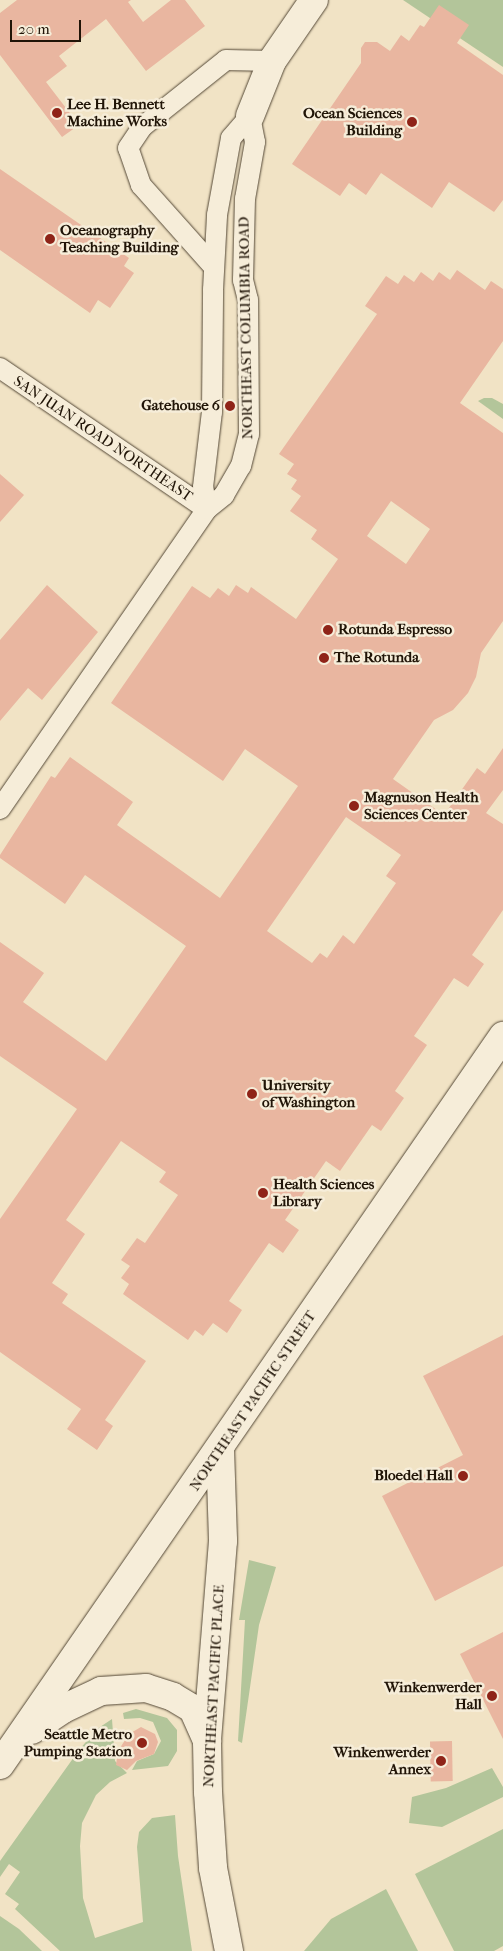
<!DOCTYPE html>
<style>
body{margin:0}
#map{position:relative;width:503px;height:1951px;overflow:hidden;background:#f1e3c5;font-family:"IM FELL French Canon",serif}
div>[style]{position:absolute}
.green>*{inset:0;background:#b3c59a}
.building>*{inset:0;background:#e9b6a0;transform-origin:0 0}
.roads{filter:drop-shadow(0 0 1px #544836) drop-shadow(0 0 1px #544836)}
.street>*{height:20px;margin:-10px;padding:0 10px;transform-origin:10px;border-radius:10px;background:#f6edd9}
.secondary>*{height:28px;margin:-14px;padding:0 14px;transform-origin:14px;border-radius:14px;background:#f6edd9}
.dots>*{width:14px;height:14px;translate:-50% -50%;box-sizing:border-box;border:2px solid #f6edd9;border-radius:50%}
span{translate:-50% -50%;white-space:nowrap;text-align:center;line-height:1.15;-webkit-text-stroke:5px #f6edd9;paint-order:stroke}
.poi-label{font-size:15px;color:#201407;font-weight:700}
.left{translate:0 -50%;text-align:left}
.right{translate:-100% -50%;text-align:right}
.street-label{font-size:15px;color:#201407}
.scale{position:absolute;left:10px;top:20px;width:71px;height:22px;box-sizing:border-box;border:2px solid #201407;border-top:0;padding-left:6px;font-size:15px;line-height:18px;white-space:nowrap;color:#201407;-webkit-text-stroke:4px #f6edd9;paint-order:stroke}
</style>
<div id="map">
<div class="green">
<i style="clip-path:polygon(403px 0,503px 0,503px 67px)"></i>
<i style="clip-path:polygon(484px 398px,492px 398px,503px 404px,503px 419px,478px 401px)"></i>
<i style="clip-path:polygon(249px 1560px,276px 1567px,259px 1625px,242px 1743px,238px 1741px,245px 1620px,239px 1620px)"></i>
<i style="clip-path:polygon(136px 1709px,167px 1718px,177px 1730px,177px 1751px,168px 1766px,132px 1770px,137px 1761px,154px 1754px,161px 1741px,153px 1722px,140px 1718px,124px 1719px,123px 1713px)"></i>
<i style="clip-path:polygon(112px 1719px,115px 1761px,127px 1773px,110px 1782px,96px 1795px,82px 1823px,80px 1846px,83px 1898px,95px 1938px,143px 1922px,137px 1847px,139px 1832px,152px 1818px,175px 1815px,178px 1856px,192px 1951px,60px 1951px,15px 1909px,19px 1904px,5px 1894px,20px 1872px,9px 1864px,0 1877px,0 1861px,79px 1750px,97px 1729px)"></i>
<i style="clip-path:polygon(492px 1768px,503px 1787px,503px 1797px,442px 1827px,409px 1823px,412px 1797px,446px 1788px)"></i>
<i style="clip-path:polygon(503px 1829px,503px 1946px,494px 1951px,454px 1951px,415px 1874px)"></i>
<i style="clip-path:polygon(386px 1889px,418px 1951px,304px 1951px,331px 1919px)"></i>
<i style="clip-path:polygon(0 1916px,19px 1929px,42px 1951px,0 1951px)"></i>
</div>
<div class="building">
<i style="clip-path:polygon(17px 0,131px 0,128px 2px,143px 22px,171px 0,185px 0,205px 26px,146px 71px,106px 19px,59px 56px,67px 66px,46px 82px,79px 125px,62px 137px,0 55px,0 13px)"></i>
<i style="clip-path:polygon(439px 5px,469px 25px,457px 43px,503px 75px,503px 200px,494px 212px,449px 182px,432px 208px,381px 173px,366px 195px,349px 183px,340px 196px,292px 164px,361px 63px,361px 48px,365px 42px,377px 42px,390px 51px,401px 35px,409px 41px,420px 25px,424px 27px)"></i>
<i style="clip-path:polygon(0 169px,129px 258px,124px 266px,134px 273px,110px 308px,98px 300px,90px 313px,0 250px)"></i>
<i style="clip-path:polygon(evenodd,457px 270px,485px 290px,491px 281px,503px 289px,503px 341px,460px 403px,503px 433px,503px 621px,481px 653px,476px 677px,468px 693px,453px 710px,434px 720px,393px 779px,444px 815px,477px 768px,485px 774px,503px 748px,503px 790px,486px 813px,503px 824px,503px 910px,472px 955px,484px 964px,468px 987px,454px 978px,414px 1036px,427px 1045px,395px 1091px,404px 1098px,381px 1131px,372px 1125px,340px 1171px,326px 1161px,285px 1220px,299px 1230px,283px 1253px,269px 1243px,229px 1301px,242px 1310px,227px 1333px,213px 1323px,203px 1336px,195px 1330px,188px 1340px,123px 1294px,129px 1284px,121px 1278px,130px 1266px,121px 1260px,137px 1238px,145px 1243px,178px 1195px,159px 1182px,166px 1172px,121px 1141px,66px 1220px,85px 1234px,52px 1283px,68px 1294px,62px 1303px,146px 1361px,105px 1420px,113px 1426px,97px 1450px,67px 1429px,81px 1409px,0 1352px,0 1219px,77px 1109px,0 1056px,0 942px,44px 973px,23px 1002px,106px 1061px,186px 946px,85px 875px,65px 904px,0 858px,0 855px,51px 776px,55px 778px,70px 757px,133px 802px,117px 825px,220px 898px,298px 786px,245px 749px,223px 781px,111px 703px,192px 586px,210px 598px,218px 588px,229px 596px,236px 585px,248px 593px,251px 587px,296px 619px,338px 559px,311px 539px,317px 530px,290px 511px,301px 496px,291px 489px,297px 480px,287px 474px,294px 464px,279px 454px,377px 314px,365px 306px,386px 276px,398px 284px,404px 275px,414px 282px,421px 272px,433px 281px,439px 272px,450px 280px,457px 270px,391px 501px,430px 529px,406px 564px,367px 536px,391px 501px,457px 270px,346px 817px,401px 855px,386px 876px,396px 883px,354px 944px,343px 935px,327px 958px,320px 953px,312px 963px,267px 931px,346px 817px)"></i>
<i style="clip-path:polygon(0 474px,24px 495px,0 522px)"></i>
<i style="clip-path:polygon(47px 585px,98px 632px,42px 700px,28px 688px,0 721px,0 640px)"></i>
<i style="clip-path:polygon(503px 1335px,503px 1566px,435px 1601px,382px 1496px,463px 1455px,423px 1376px)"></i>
<i style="clip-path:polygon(503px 1632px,503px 1739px,460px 1654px)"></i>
<i style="clip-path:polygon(141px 1727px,155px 1734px,158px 1742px,154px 1754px,136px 1761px,127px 1770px,116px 1765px,118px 1751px,129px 1734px)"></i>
<i style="left:452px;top:1741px;width:40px;height:22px;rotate:89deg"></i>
</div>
<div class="roads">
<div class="street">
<i style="left:214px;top:267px;width:110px;rotate:-131.7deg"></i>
<i style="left:141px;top:185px;width:39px;rotate:-109deg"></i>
<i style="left:128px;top:148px;width:25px;rotate:-56deg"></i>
<i style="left:142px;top:127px;width:107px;rotate:-38.6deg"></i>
<i style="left:226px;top:60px;width:46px;rotate:1.2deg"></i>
<i style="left:0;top:368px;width:250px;rotate:34.3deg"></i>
<i style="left:207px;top:509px;width:22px;rotate:-100deg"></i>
<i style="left:203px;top:487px;width:76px;rotate:-83.2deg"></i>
<i style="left:212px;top:412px;width:122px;rotate:-89.5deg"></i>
<i style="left:213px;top:290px;width:75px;rotate:-86.9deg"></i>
<i style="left:217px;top:215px;width:78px;rotate:-79.7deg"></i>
<i style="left:231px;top:138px;width:29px;rotate:-49deg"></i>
<i style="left:0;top:809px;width:364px;rotate:-55.4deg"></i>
<i style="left:207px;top:509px;width:22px;rotate:-39deg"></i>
<i style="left:224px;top:495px;width:34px;rotate:-60deg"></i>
<i style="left:241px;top:466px;width:33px;rotate:-76deg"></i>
<i style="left:249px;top:434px;width:134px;rotate:-90.4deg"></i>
<i style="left:248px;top:300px;width:21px;rotate:-104deg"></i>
<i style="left:243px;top:280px;width:81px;rotate:-88.6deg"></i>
<i style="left:245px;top:199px;width:58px;rotate:-80deg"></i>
<i style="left:255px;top:142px;width:26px;rotate:-101deg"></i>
</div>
<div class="secondary">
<i style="left:250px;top:116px;width:59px;rotate:-68.2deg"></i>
<i style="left:272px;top:61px;width:74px;rotate:-55.5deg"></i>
<i style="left:220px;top:1449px;width:92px;rotate:88.1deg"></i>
<i style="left:223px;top:1541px;width:201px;rotate:94.6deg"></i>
<i style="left:207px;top:1741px;width:51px;rotate:88.9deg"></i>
<i style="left:208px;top:1792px;width:76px;rotate:86.2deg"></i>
<i style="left:213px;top:1868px;width:85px;rotate:79.1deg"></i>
<i style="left:32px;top:1730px;width:37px;rotate:-34deg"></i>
<i style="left:63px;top:1709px;width:42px;rotate:-25.3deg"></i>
<i style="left:101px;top:1691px;width:45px;rotate:-3.8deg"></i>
<i style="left:146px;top:1688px;width:28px;rotate:18deg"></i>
<i style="left:173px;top:1697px;width:23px;rotate:31deg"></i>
<i style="left:193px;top:1709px;width:35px;rotate:66deg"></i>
<i style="left:0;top:1765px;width:886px;rotate:-55.39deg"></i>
</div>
</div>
<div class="dots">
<i style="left:57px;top:113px;background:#8f2418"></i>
<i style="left:412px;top:122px;background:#8f2418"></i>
<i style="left:50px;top:239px;background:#8f2418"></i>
<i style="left:230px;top:406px;background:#8f2418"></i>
<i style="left:328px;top:630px;background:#8f2418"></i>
<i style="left:324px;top:658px;background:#8f2418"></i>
<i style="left:354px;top:806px;background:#8f2418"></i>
<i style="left:252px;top:1094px;background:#8f2418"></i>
<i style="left:263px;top:1193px;background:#8f2418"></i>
<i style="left:463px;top:1476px;background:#8f2418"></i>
<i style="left:492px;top:1696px;background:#8f2418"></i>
<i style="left:142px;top:1743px;background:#8f2418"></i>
<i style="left:441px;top:1761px;background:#8f2418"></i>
</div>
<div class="poi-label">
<span class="left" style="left:67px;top:113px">Lee H. Bennett<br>Machine Works</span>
<span class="right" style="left:402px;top:122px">Ocean Sciences<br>Building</span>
<span class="left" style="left:60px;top:239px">Oceanography<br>Teaching Building</span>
<span class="right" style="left:220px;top:406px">Gatehouse 6</span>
<span class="left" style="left:338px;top:630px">Rotunda Espresso</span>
<span class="left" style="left:334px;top:658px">The Rotunda</span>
<span class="left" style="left:364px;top:806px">Magnuson Health<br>Sciences Center</span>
<span class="left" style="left:262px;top:1094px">University<br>of Washington</span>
<span class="left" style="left:273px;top:1193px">Health Sciences<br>Library</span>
<span class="right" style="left:453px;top:1476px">Bloedel Hall</span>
<span class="right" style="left:482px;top:1696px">Winkenwerder<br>Hall</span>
<span class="right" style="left:132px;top:1743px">Seattle Metro<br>Pumping Station</span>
<span class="right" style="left:431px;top:1761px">Winkenwerder<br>Annex</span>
</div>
<div class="street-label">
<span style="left:246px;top:328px;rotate:-91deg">NORTHEAST COLUMBIA ROAD</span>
<span style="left:103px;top:439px;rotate:34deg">SAN JUAN ROAD NORTHEAST</span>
<span style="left:253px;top:1401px;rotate:-56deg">NORTHEAST PACIFIC STREET</span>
<span style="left:214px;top:1686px;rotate:-87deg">NORTHEAST PACIFIC PLACE</span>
</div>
<div class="scale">20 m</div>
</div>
